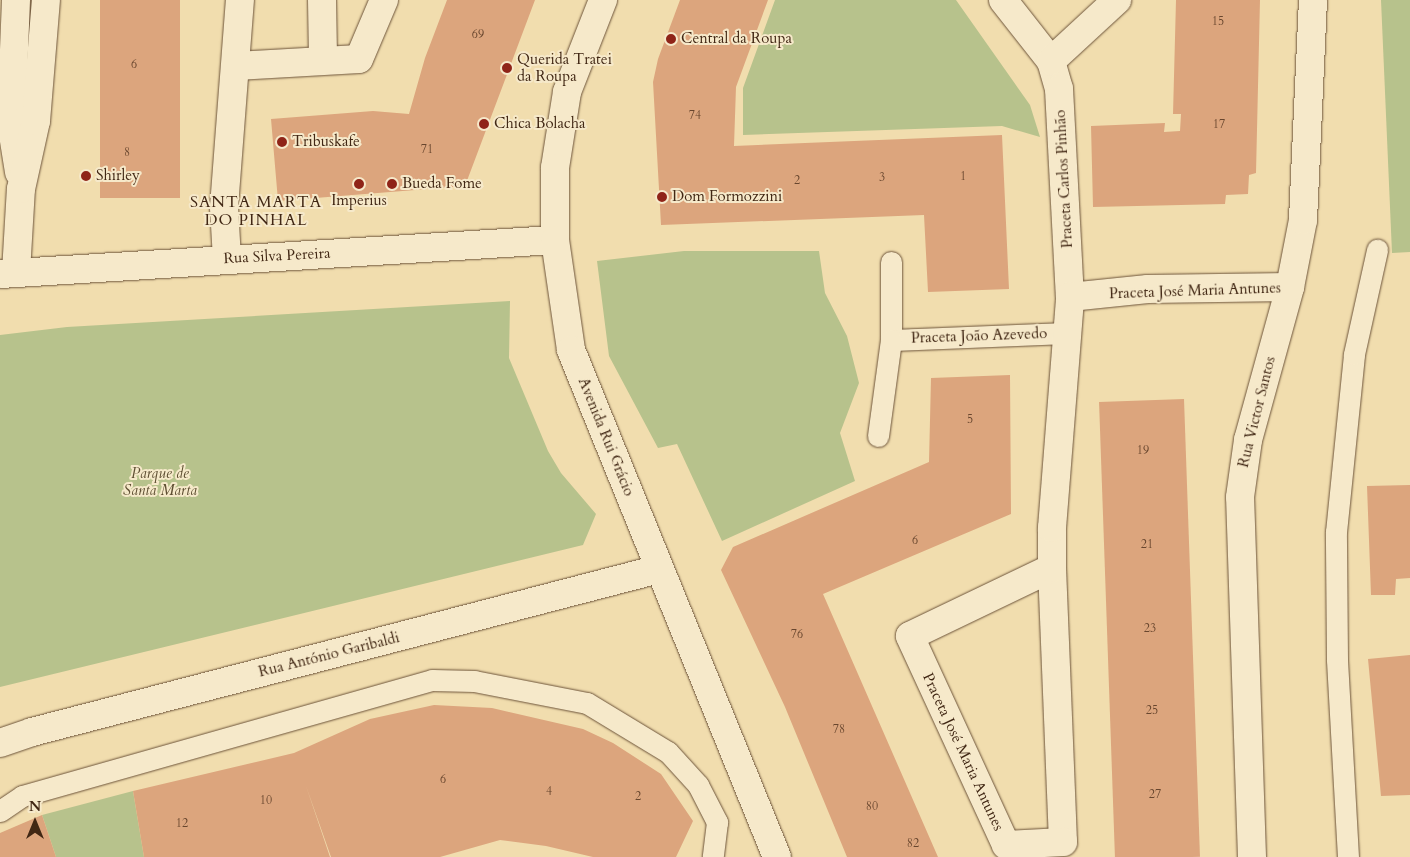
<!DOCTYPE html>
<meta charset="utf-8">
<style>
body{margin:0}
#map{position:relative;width:1410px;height:857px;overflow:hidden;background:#f1ddae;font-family:Cardo,serif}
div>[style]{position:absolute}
.green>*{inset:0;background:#b7c28c}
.building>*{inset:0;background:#dca57d;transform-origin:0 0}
.roads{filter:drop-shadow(0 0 1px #6d543a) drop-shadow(0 0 1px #6d543a)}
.service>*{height:21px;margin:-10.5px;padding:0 10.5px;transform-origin:10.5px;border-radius:10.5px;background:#f6e9ca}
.minor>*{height:28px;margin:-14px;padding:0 14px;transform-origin:14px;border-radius:14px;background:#f6e9ca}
.tertiary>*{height:28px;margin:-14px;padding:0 14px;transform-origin:14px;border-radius:14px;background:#f6e9ca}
.dots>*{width:14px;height:14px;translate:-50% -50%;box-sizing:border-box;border:2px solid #f6e9ca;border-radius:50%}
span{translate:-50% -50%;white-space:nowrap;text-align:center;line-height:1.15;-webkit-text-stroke:4px #f6e9ca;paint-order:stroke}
.number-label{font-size:12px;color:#68462e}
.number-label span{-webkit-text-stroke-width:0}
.poi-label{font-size:15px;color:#412714}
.left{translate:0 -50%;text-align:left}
.street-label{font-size:15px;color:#412714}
.park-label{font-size:15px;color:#5e4e32;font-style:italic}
.neighbourhood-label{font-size:16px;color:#412714;letter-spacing:1px}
.north{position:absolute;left:10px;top:797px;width:50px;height:50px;-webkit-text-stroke:4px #f6e9ca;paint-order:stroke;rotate:0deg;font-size:14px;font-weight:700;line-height:20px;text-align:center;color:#412714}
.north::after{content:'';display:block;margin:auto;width:18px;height:22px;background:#412714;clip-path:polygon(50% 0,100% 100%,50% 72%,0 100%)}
</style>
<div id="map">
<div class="green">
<i style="clip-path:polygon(775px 0,956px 0,1030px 105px,1040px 137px,1002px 126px,743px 135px,743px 88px)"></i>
<i style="clip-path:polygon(1381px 0,1410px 0,1410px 252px,1392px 253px)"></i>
<i style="clip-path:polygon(684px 251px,819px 251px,825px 293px,847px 336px,859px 383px,840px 433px,855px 481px,722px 541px,677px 444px,658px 448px,609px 356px,597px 261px)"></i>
<i style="clip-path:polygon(510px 301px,509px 358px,548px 451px,561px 473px,596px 514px,583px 545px,0 687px,0 335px,67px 327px)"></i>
<i style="clip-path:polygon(133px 791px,144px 857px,56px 857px,42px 815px)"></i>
</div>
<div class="building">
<i style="left:100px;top:0;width:80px;height:198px"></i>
<i style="clip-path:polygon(447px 0,535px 0,465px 186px,278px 201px,271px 119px,373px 111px,409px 114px,425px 58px)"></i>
<i style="clip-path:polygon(680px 0,768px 0,736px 87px,734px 146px,1002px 135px,1009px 289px,928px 292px,924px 215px,661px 225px,653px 82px,658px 59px)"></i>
<i style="clip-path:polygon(1176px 0,1260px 0,1256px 173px,1249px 175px,1248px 194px,1226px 195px,1225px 204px,1093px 207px,1091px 126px,1165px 123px,1164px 132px,1180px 131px,1181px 114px,1173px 114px)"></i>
<i style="clip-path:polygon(1010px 375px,1011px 514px,823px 594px,938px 857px,847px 857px,785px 707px,721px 570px,733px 547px,929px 462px,931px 378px)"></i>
<i style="left:1184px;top:399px;width:458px;height:85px;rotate:88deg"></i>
<i style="clip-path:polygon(1410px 485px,1410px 578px,1396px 579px,1395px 595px,1371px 595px,1367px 486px)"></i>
<i style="clip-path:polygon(1410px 655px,1410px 795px,1381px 796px,1368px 659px)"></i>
<i style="clip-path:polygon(434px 705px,492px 708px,583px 729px,613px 743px,661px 774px,693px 821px,676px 857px,593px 857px,546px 846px,500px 840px,440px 857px,331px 857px,306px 786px,330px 857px,144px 857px,133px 791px,294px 753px,370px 719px)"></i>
<i style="clip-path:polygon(42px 815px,56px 857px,0 857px,0 833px)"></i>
</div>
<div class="roads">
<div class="service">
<i style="left:891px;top:262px;width:78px;rotate:90deg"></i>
<i style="left:891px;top:340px;width:177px;rotate:-2.3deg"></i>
<i style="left:878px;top:436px;width:97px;rotate:-82.3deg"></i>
<i style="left:0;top:811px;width:27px;rotate:-34deg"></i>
<i style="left:22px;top:796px;width:426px;rotate:-15.8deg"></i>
<i style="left:432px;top:680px;width:42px;rotate:1.4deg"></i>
<i style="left:474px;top:681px;width:115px;rotate:11deg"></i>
<i style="left:587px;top:703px;width:95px;rotate:31.2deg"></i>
<i style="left:668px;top:752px;width:45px;rotate:47.7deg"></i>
<i style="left:698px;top:785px;width:42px;rotate:62.8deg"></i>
<i style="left:717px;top:822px;width:35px;rotate:97deg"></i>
<i style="left:1348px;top:857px;width:198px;rotate:-93.2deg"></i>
<i style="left:1337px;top:659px;width:127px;rotate:-90.5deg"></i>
<i style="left:1336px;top:532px;width:179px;rotate:-84.2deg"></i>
<i style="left:1354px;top:354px;width:107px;rotate:-77.5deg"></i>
</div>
<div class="minor">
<i style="left:16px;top:0;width:122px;rotate:92.3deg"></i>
<i style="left:11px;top:122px;width:51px;rotate:80.9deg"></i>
<i style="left:322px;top:0;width:60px;rotate:89deg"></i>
<i style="left:1003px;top:0;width:78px;rotate:51.8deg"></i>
<i style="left:1051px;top:61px;width:29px;rotate:74deg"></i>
<i style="left:1059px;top:89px;width:208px;rotate:87deg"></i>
<i style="left:1051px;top:61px;width:90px;rotate:-42.7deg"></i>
<i style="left:236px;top:66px;width:123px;rotate:-3.3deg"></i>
<i style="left:359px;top:59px;width:64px;rotate:-67deg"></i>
<i style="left:227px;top:259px;width:52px;rotate:-93.3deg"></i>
<i style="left:224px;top:207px;width:208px;rotate:-85.6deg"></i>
<i style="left:16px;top:272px;width:83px;rotate:-86.6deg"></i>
<i style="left:21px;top:189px;width:70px;rotate:-77.6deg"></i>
<i style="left:36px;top:121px;width:121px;rotate:-85.3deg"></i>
<i style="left:0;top:274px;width:556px;rotate:-3.51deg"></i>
<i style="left:1052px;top:568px;width:274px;rotate:87.7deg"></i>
<i style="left:1063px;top:842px;width:57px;rotate:177deg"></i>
<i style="left:1006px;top:845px;width:230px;rotate:-114.7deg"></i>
<i style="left:910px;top:636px;width:157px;rotate:-25.6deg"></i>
<i style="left:1052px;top:568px;width:40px;rotate:-90deg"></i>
<i style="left:1052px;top:528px;width:232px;rotate:-85.5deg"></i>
<i style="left:1070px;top:297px;width:78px;rotate:-5.9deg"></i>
<i style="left:1148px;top:289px;width:142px;rotate:-0.8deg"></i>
<i style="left:0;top:743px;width:34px;rotate:-19deg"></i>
<i style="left:32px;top:732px;width:648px;rotate:-14.57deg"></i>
<i style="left:1252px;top:857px;width:360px;rotate:-91.9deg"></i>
<i style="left:1240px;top:497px;width:58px;rotate:-82deg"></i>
<i style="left:1248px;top:440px;width:159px;rotate:-74.6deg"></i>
<i style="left:1290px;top:287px;width:68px;rotate:-79deg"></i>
<i style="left:1303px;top:220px;width:220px;rotate:-87.4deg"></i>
</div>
<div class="tertiary">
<i style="left:603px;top:0;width:99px;rotate:111.4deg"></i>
<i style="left:567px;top:92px;width:77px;rotate:99deg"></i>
<i style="left:555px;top:168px;width:72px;rotate:90deg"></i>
<i style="left:555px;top:240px;width:111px;rotate:81.7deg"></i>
<i style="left:571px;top:350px;width:547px;rotate:67.89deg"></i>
</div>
</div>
<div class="dots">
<i style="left:671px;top:39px;background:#8f2418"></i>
<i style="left:507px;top:68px;background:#8f2418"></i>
<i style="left:484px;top:124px;background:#8f2418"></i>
<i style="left:282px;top:142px;background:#8f2418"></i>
<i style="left:86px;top:176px;background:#8f2418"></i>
<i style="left:359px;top:184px;background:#8f2418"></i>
<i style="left:392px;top:184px;background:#8f2418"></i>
<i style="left:662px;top:197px;background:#8f2418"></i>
</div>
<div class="number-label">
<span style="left:1218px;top:22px">15</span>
<span style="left:478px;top:35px">69</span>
<span style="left:134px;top:65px">6</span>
<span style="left:695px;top:116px">74</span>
<span style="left:1219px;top:125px">17</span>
<span style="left:427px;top:150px">71</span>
<span style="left:127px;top:153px">8</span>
<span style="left:963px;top:177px">1</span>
<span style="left:882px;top:178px">3</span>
<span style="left:797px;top:181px">2</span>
<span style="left:970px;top:420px">5</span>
<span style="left:1143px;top:451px">19</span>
<span style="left:915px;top:541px">6</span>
<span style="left:1147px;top:545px">21</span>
<span style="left:1150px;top:629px">23</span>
<span style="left:797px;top:635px">76</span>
<span style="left:1152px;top:711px">25</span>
<span style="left:839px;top:730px">78</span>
<span style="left:443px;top:780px">6</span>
<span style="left:549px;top:792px">4</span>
<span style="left:1155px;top:795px">27</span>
<span style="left:638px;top:797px">2</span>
<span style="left:266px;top:801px">10</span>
<span style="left:872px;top:807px">80</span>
<span style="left:182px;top:824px">12</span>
<span style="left:913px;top:844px">82</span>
</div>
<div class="poi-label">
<span class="left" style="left:681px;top:39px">Central da Roupa</span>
<span class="left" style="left:517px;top:68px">Querida Tratei<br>da Roupa</span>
<span class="left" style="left:494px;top:124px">Chica Bolacha</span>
<span class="left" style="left:292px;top:142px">Tribuskafe</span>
<span class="left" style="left:96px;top:176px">Shirley</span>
<span class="left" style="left:402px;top:184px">Bueda Fome</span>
<span class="left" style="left:672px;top:197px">Dom Formozzini</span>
<span style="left:359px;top:201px">Imperius</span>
</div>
<div class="street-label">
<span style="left:1064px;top:179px;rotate:-93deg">Praceta Carlos Pinhão</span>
<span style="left:277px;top:256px;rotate:-3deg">Rua Silva Pereira</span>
<span style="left:1195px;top:291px;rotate:-2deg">Praceta José Maria Antunes</span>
<span style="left:979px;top:336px;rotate:-2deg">Praceta João Azevedo</span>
<span style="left:1257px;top:412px;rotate:-76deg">Rua Victor Santos</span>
<span style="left:606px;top:437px;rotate:68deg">Avenida Rui Grácio</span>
<span style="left:329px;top:655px;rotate:-14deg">Rua António Garibaldi</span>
<span style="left:963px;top:752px;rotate:65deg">Praceta José Maria Antunes</span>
</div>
<div class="park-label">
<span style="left:160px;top:482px">Parque de<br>Santa Marta</span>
</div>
<div class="neighbourhood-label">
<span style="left:256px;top:211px">SANTA MARTA<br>DO PINHAL</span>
</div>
<div class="north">N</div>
</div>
